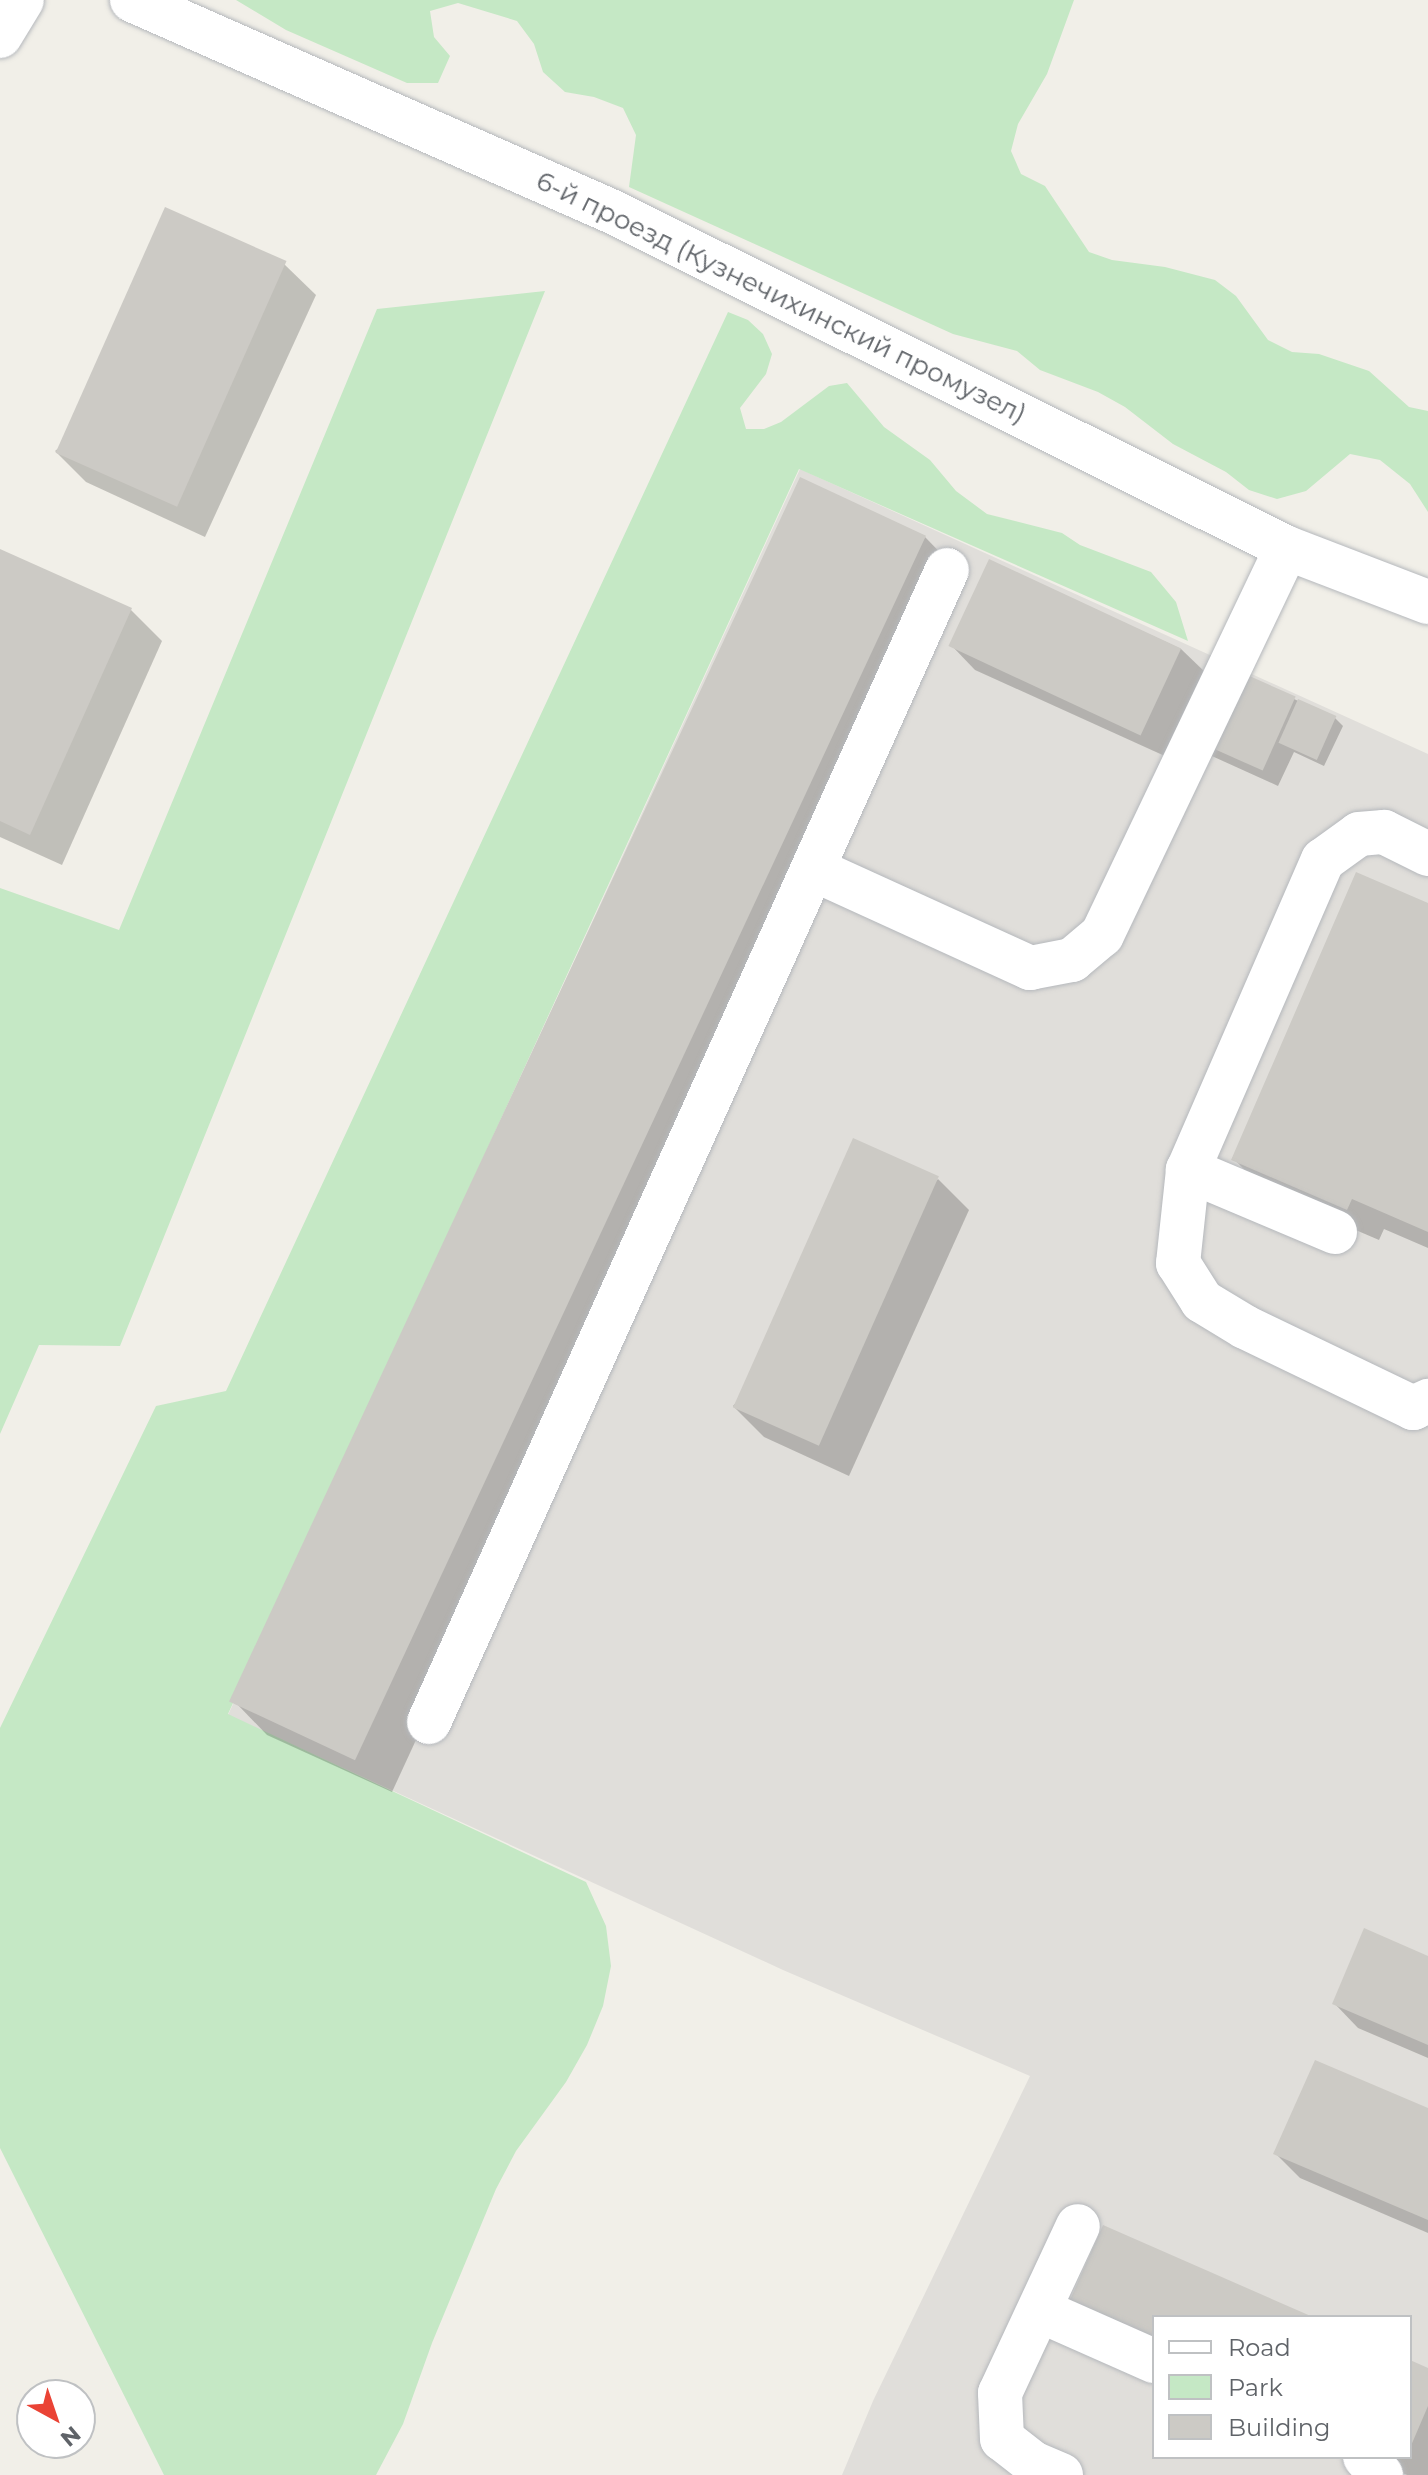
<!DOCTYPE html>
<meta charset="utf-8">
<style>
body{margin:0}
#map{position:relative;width:1428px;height:2475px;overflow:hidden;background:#f1efe8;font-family:Montserrat,sans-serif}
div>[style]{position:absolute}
.industrial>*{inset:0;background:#e0deda}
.green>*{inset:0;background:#c5e8c5}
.shadow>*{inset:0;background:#0003}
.building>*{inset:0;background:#cccac5;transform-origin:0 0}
.roads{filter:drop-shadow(0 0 2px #b5b8bc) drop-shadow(0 0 2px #b5b8bc)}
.minor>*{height:44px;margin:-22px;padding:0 22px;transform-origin:22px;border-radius:22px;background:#fff}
span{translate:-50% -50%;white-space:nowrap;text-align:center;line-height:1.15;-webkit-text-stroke:8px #fff;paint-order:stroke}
.street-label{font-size:26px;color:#5f6368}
.legend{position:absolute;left:1152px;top:2315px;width:260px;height:144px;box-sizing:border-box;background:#fff;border:2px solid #bfc1c3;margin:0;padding:10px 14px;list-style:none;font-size:24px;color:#5f6368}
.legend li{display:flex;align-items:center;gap:16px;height:40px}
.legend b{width:40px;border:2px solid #bfc1c3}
.north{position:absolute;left:16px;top:2379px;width:80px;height:80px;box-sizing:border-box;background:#fff;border:2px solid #bfc1c3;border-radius:50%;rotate:140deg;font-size:22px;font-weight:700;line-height:32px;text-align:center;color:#5f6368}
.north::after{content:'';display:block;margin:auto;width:28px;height:36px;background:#ea4335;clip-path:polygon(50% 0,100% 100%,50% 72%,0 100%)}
</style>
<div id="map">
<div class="industrial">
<i style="clip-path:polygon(evenodd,800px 469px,1428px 754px,1428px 2475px,842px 2475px,873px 2401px,1030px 2076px,783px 1970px,228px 1715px,800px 469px,1154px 2317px,1410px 2317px,1410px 2457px,1154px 2457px,1154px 2317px)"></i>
</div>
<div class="green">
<i style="clip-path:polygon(236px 0,1074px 0,1047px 74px,1018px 124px,1011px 151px,1021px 174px,1045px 186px,1089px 252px,1112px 260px,1165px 267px,1215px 280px,1236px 296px,1268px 340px,1292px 352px,1319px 354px,1369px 371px,1409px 407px,1428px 411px,1428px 512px,1410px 484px,1380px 460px,1350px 454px,1306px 491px,1277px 499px,1249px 490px,1226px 472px,1173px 444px,1125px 407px,1098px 392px,1040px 370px,1017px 351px,953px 334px,629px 187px,636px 135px,623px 108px,594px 97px,565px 92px,543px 72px,534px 44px,517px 21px,458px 3px,430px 11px,434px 37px,450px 56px,438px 83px,407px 83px,286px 30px)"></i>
<i style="clip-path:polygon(545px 291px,120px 1346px,39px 1345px,0 1434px,0 888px,119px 930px,377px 309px)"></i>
<i style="clip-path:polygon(728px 312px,748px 320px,763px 334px,772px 354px,766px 374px,740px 408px,746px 429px,764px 429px,781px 422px,829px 386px,847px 383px,884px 427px,930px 460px,956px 491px,987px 514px,1062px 533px,1080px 545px,1151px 572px,1176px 602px,1188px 641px,799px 469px,228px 1714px,586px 1882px,606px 1926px,611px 1966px,603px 2006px,587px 2045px,566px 2082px,516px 2151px,496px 2189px,432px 2343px,403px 2424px,376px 2475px,164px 2475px,0 2148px,0 1728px,156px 1406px,226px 1391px)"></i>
</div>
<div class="shadow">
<i style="clip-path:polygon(284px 264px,316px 295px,205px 537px,86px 482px,55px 451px)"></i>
<i style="clip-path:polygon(925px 537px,956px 569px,392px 1792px,267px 1735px,236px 1703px)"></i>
<i style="clip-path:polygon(0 551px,131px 610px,162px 641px,62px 865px,0 837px)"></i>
<i style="clip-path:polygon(990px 561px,1181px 649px,1206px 673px,1167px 757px,975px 670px,951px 645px)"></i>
<i style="clip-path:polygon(1294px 699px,1335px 718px,1343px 726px,1324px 766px,1294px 752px,1278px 786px,1203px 752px)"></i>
<i style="clip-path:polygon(1428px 906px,1428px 1248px,1384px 1229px,1379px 1240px,1265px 1191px,1234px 1159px)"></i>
<i style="clip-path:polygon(938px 1179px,969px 1210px,849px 1476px,764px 1437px,733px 1406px)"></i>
<i style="clip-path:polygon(1428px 1958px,1428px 2058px,1358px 2028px,1334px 2003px)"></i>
<i style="clip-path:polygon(1428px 2110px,1428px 2233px,1300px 2178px,1276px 2154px)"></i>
<i style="clip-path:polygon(1410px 2362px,1428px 2370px,1428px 2475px,1407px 2475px,1366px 2457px,1410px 2457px)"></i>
</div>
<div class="building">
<i style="left:165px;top:207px;width:133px;height:269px;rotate:24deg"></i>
<i style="left:800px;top:477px;width:139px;height:1351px;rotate:25deg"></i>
<i style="clip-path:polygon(0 549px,132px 608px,30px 835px,0 821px)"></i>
<i style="left:989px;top:559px;width:212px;height:96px;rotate:25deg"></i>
<i style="left:1218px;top:662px;width:85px;height:81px;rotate:24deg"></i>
<i style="left:1298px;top:699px;width:42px;height:48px;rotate:24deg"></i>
<i style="clip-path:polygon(1356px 872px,1428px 903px,1428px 1232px,1352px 1199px,1347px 1210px,1231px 1160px)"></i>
<i style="left:853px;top:1138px;width:94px;height:295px;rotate:24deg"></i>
<i style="clip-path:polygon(1364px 1928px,1428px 1956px,1428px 2045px,1332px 2004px)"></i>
<i style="clip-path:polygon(1315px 2060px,1428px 2108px,1428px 2220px,1273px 2154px)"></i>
<i style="clip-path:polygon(1103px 2225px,1313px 2317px,1154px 2317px,1154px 2348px,1066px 2309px)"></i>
<i style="clip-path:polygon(1410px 2360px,1428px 2368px,1428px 2406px,1410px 2448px)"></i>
</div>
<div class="roads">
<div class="minor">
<i style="left:132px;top:0;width:526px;rotate:23.79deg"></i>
<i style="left:613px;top:212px;width:753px;rotate:26.5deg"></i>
<i style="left:1287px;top:548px;width:151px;rotate:21deg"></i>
<i style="left:0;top:36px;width:42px;rotate:-58.6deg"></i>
<i style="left:813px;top:869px;width:239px;rotate:24.5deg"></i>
<i style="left:1030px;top:968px;width:43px;rotate:-10.8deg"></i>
<i style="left:1072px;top:960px;width:39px;rotate:-40deg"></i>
<i style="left:1102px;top:935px;width:429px;rotate:-64.5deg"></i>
<i style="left:1188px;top:1170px;width:94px;rotate:96.1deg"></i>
<i style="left:1178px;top:1263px;width:45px;rotate:57.7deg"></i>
<i style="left:1202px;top:1301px;width:50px;rotate:31.2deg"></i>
<i style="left:1245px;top:1327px;width:187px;rotate:25.7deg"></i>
<i style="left:1413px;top:1408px;width:17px;rotate:-25deg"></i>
<i style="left:1335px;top:1232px;width:160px;rotate:-157.1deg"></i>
<i style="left:1188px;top:1170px;width:338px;rotate:-66.5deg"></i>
<i style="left:1323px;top:860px;width:44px;rotate:-35.8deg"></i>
<i style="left:1359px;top:834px;width:25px;rotate:-5deg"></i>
<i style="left:1384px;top:832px;width:49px;rotate:26.6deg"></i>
<i style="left:429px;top:1722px;width:1263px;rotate:-65.79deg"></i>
<i style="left:1041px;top:2311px;width:124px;rotate:23.9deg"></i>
<i style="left:1365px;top:2457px;width:24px;rotate:48deg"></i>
<i style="left:1061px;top:2475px;width:30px;rotate:-157deg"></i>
<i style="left:1033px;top:2463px;width:39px;rotate:-142deg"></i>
<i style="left:1002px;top:2439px;width:46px;rotate:-92.5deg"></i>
<i style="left:1000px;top:2393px;width:184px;rotate:-65deg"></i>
</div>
</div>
<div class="street-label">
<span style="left:781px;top:298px;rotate:26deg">6-й проезд (Кузнечихинский промузел)</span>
</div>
<ul class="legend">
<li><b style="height:10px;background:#fff"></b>Road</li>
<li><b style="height:22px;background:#c5e8c5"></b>Park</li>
<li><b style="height:22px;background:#cccac5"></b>Building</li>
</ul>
<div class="north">N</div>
</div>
